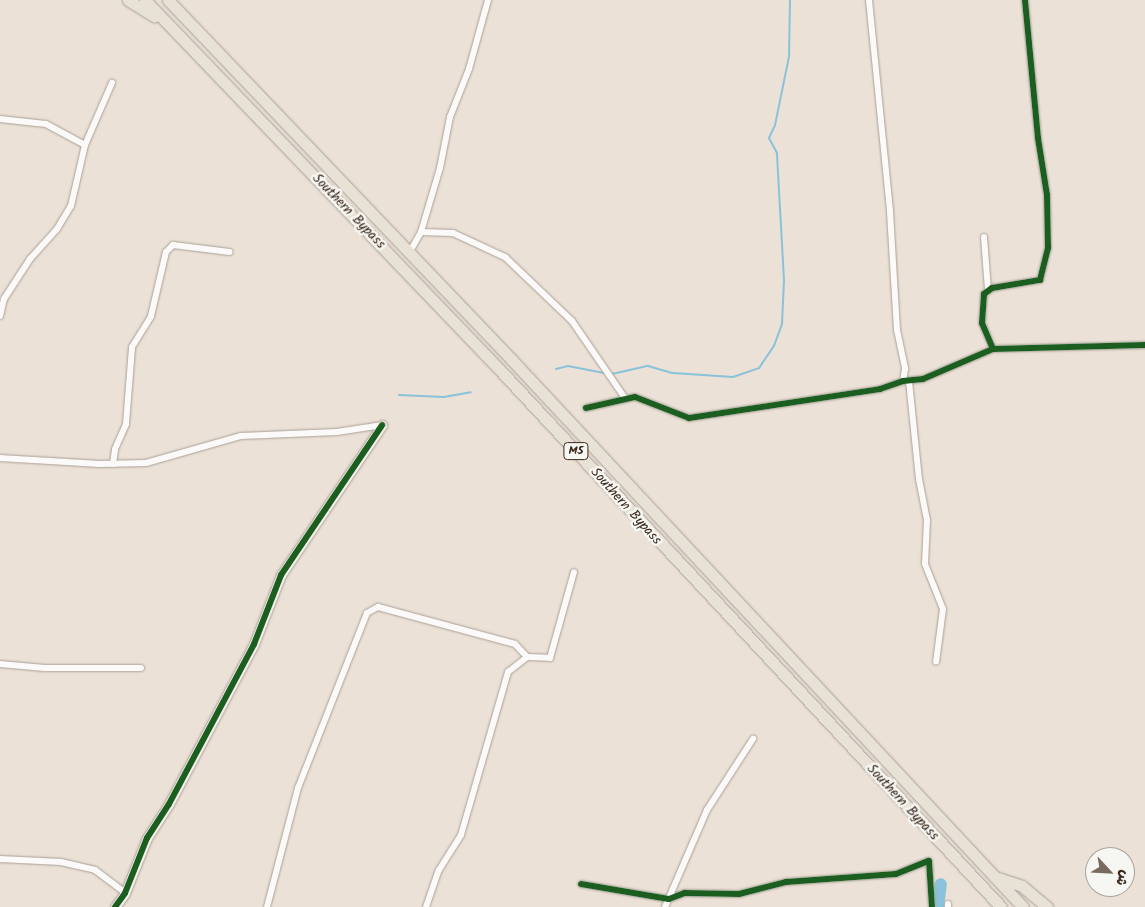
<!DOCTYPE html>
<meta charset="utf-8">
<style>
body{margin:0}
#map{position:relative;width:1145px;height:907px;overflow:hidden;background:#ece1d6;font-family:Kalam,"Playpen Sans Arabic",sans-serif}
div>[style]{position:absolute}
.stream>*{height:2px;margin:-1px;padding:0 1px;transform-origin:1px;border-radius:1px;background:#89c2da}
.river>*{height:12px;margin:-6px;padding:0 6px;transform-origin:6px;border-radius:6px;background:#89c2da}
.roads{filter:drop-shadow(0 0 1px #a8a098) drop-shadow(0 0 1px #a8a098)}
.street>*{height:6px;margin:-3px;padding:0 3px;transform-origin:3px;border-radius:3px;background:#fcfaf9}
.secondary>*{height:9px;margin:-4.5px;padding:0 4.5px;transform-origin:4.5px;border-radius:4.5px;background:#f4f0ea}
.highway>*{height:11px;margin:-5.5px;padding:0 5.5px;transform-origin:5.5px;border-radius:5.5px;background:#e8e1d5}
.cycleway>*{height:6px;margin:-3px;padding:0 3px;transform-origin:3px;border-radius:3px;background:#1b5e20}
span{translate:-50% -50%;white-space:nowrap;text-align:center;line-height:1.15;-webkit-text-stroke:5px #f6f6f2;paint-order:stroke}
.shield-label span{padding:1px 4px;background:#f6f6f2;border:1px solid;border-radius:4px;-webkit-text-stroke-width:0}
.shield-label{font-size:12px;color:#3b2a1e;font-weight:700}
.street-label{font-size:14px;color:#3b2a1e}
.north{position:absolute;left:1085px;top:847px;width:50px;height:50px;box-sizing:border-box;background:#f6f6f2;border:1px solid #aba49d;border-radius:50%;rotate:115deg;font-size:14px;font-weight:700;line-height:20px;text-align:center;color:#3b2a1e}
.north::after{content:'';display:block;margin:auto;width:18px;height:22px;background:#796a5e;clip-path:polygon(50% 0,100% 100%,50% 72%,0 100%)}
</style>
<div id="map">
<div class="stream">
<i style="left:556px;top:369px;width:12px;rotate:-14deg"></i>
<i style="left:568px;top:366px;width:38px;rotate:11deg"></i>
<i style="left:612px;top:374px;width:37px;rotate:-13deg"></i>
<i style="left:648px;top:366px;width:26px;rotate:16deg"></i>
<i style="left:673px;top:373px;width:60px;rotate:3.8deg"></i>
<i style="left:733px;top:377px;width:28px;rotate:-19deg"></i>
<i style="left:759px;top:368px;width:27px;rotate:-56deg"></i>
<i style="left:774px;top:346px;width:23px;rotate:-70deg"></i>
<i style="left:782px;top:324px;width:44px;rotate:-87.4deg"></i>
<i style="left:784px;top:280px;width:127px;rotate:-93.2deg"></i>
<i style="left:777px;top:153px;width:17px;rotate:-118deg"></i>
<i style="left:769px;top:138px;width:14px;rotate:-65deg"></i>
<i style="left:775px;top:125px;width:69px;rotate:-78.4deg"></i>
<i style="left:789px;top:57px;width:57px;rotate:-89deg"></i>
<i style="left:399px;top:395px;width:45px;rotate:2.5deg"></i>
<i style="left:444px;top:397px;width:27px;rotate:-10deg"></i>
</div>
<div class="river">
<i style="left:938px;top:907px;width:23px;rotate:-83deg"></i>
</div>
<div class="roads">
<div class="street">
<i style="left:869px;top:0;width:213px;rotate:84.3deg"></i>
<i style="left:890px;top:212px;width:118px;rotate:86.6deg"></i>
<i style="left:897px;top:330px;width:40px;rotate:78deg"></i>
<i style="left:905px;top:369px;width:12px;rotate:99deg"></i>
<i style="left:0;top:119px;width:46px;rotate:6.2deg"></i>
<i style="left:46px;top:124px;width:44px;rotate:28.3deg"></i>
<i style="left:421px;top:232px;width:32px;rotate:2deg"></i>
<i style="left:453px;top:233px;width:57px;rotate:24.8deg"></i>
<i style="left:505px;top:257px;width:93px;rotate:43.7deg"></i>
<i style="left:572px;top:321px;width:93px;rotate:55.5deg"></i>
<i style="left:984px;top:237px;width:53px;rotate:85.7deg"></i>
<i style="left:409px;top:253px;width:24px;rotate:-60deg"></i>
<i style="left:421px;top:232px;width:67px;rotate:-73.5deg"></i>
<i style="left:440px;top:168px;width:52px;rotate:-78.9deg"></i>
<i style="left:450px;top:117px;width:52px;rotate:-68.4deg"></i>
<i style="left:469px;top:69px;width:72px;rotate:-74.6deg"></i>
<i style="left:0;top:316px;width:17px;rotate:-77deg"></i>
<i style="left:4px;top:299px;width:48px;rotate:-57deg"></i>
<i style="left:30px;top:259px;width:40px;rotate:-48deg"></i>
<i style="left:57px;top:229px;width:27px;rotate:-59deg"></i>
<i style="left:71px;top:206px;width:63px;rotate:-77.1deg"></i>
<i style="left:85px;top:145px;width:68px;rotate:-66.5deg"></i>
<i style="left:993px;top:349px;width:28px;rotate:-113deg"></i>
<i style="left:982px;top:323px;width:29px;rotate:-86deg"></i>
<i style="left:984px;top:294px;width:10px;rotate:-37deg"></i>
<i style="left:992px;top:288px;width:49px;rotate:-9.5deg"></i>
<i style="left:1040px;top:280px;width:33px;rotate:-76deg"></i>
<i style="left:1048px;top:248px;width:53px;rotate:-91.1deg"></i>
<i style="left:1047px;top:195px;width:58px;rotate:-99deg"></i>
<i style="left:1038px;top:138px;width:139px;rotate:-95.4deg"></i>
<i style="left:909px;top:381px;width:99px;rotate:84.2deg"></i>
<i style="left:919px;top:479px;width:42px;rotate:79deg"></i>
<i style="left:927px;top:520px;width:44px;rotate:92.6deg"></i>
<i style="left:925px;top:564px;width:48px;rotate:68.2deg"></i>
<i style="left:943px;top:609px;width:53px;rotate:97.5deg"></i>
<i style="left:586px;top:408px;width:50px;rotate:-12.7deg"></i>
<i style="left:635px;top:397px;width:58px;rotate:21.3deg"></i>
<i style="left:689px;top:418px;width:193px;rotate:-8.6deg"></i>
<i style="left:880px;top:389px;width:24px;rotate:-19deg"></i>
<i style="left:903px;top:381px;width:20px;rotate:-6deg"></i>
<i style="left:923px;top:379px;width:76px;rotate:-23.2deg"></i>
<i style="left:993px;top:349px;width:152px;rotate:-1.5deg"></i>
<i style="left:0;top:458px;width:100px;rotate:3.4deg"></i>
<i style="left:100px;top:464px;width:46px;rotate:-1.2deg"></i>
<i style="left:146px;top:463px;width:99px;rotate:-15.9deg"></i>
<i style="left:241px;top:436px;width:96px;rotate:-2.4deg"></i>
<i style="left:337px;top:432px;width:46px;rotate:-8.8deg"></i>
<i style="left:113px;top:464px;width:15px;rotate:-82deg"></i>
<i style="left:115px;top:449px;width:27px;rotate:-66deg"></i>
<i style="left:126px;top:424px;width:77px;rotate:-85.5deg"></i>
<i style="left:132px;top:347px;width:36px;rotate:-58deg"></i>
<i style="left:151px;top:316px;width:66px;rotate:-76.8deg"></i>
<i style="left:166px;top:252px;width:10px;rotate:-45deg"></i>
<i style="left:173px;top:245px;width:57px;rotate:7deg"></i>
<i style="left:0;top:664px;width:45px;rotate:5.1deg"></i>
<i style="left:45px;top:668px;width:96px"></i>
<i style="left:0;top:859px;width:61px;rotate:2.8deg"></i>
<i style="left:61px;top:862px;width:35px;rotate:13deg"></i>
<i style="left:95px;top:870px;width:38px;rotate:37deg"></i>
<i style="left:581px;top:884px;width:89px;rotate:9.7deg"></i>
<i style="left:669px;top:899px;width:17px;rotate:-21deg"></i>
<i style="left:685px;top:893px;width:54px;rotate:1.1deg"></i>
<i style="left:739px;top:894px;width:49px;rotate:-14.3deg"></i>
<i style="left:786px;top:882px;width:110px;rotate:-4.2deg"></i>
<i style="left:896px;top:874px;width:35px;rotate:-22deg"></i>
<i style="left:929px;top:861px;width:46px;rotate:86.3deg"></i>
<i style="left:267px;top:907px;width:123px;rotate:-75.4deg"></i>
<i style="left:298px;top:788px;width:188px;rotate:-68.5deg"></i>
<i style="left:367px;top:613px;width:13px;rotate:-29deg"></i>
<i style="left:378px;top:607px;width:142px;rotate:15.1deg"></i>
<i style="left:515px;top:644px;width:18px;rotate:47deg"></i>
<i style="left:426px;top:907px;width:39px;rotate:-71deg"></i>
<i style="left:439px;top:870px;width:41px;rotate:-57.8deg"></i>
<i style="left:461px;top:835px;width:170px;rotate:-73.9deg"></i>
<i style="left:508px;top:672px;width:24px;rotate:-38deg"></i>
<i style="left:527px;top:657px;width:23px;rotate:2deg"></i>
<i style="left:550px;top:658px;width:89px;rotate:-74.4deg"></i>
<i style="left:665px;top:907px;width:106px;rotate:-66.6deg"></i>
<i style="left:707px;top:810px;width:85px;rotate:-57.1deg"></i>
<i style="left:948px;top:907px;width:3px;rotate:-90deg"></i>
</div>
<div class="secondary">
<i style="left:115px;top:907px;width:17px;rotate:-54deg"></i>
<i style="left:125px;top:893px;width:59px;rotate:-68.2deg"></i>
<i style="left:147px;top:838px;width:40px;rotate:-57.1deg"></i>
<i style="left:169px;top:804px;width:181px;rotate:-62deg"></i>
<i style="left:254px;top:644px;width:74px;rotate:-68.6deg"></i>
<i style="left:281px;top:575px;width:181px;rotate:-56deg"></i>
</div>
<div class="highway">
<i style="left:128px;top:0;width:31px;rotate:32deg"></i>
<i style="left:145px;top:0;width:511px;rotate:46.19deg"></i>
<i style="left:499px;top:369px;width:736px;rotate:46.98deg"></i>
<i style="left:168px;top:0;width:497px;rotate:46.3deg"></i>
<i style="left:511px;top:359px;width:750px;rotate:46.95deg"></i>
<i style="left:995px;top:877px;width:28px;rotate:18deg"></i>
<i style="left:1022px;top:886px;width:33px;rotate:40deg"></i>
</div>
</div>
<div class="cycleway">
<i style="left:993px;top:349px;width:28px;rotate:-113deg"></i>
<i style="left:982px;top:323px;width:29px;rotate:-86deg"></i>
<i style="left:984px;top:294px;width:10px;rotate:-37deg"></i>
<i style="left:992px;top:288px;width:49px;rotate:-9.5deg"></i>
<i style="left:1040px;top:280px;width:33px;rotate:-76deg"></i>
<i style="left:1048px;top:248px;width:53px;rotate:-91.1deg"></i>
<i style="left:1047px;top:195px;width:58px;rotate:-99deg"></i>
<i style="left:1038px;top:138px;width:139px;rotate:-95.4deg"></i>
<i style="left:586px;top:408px;width:50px;rotate:-12.7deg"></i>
<i style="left:635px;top:397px;width:58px;rotate:21.3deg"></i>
<i style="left:689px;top:418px;width:193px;rotate:-8.6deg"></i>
<i style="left:880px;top:389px;width:24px;rotate:-19deg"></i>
<i style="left:903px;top:381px;width:20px;rotate:-6deg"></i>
<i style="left:923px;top:379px;width:76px;rotate:-23.2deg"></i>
<i style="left:993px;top:349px;width:152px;rotate:-1.5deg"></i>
<i style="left:581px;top:884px;width:89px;rotate:9.7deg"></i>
<i style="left:669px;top:899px;width:17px;rotate:-21deg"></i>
<i style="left:685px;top:893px;width:54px;rotate:1.1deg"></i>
<i style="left:739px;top:894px;width:49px;rotate:-14.3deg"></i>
<i style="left:786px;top:882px;width:110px;rotate:-4.2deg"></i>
<i style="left:896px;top:874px;width:35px;rotate:-22deg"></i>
<i style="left:929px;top:861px;width:46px;rotate:86.3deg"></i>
<i style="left:115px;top:907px;width:17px;rotate:-54deg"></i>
<i style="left:125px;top:893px;width:59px;rotate:-68.2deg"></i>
<i style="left:147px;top:838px;width:40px;rotate:-57.1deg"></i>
<i style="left:169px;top:804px;width:181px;rotate:-62deg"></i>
<i style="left:254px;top:644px;width:74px;rotate:-68.6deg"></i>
<i style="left:281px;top:575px;width:181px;rotate:-56deg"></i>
</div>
<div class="shield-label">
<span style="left:576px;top:451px">M5</span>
</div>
<div class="street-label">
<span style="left:349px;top:211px;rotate:46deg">Southern Bypass</span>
<span style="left:626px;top:506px;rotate:48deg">Southern Bypass</span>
<span style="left:903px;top:802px;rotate:47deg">Southern Bypass</span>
</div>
<div class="north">ش</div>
</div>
